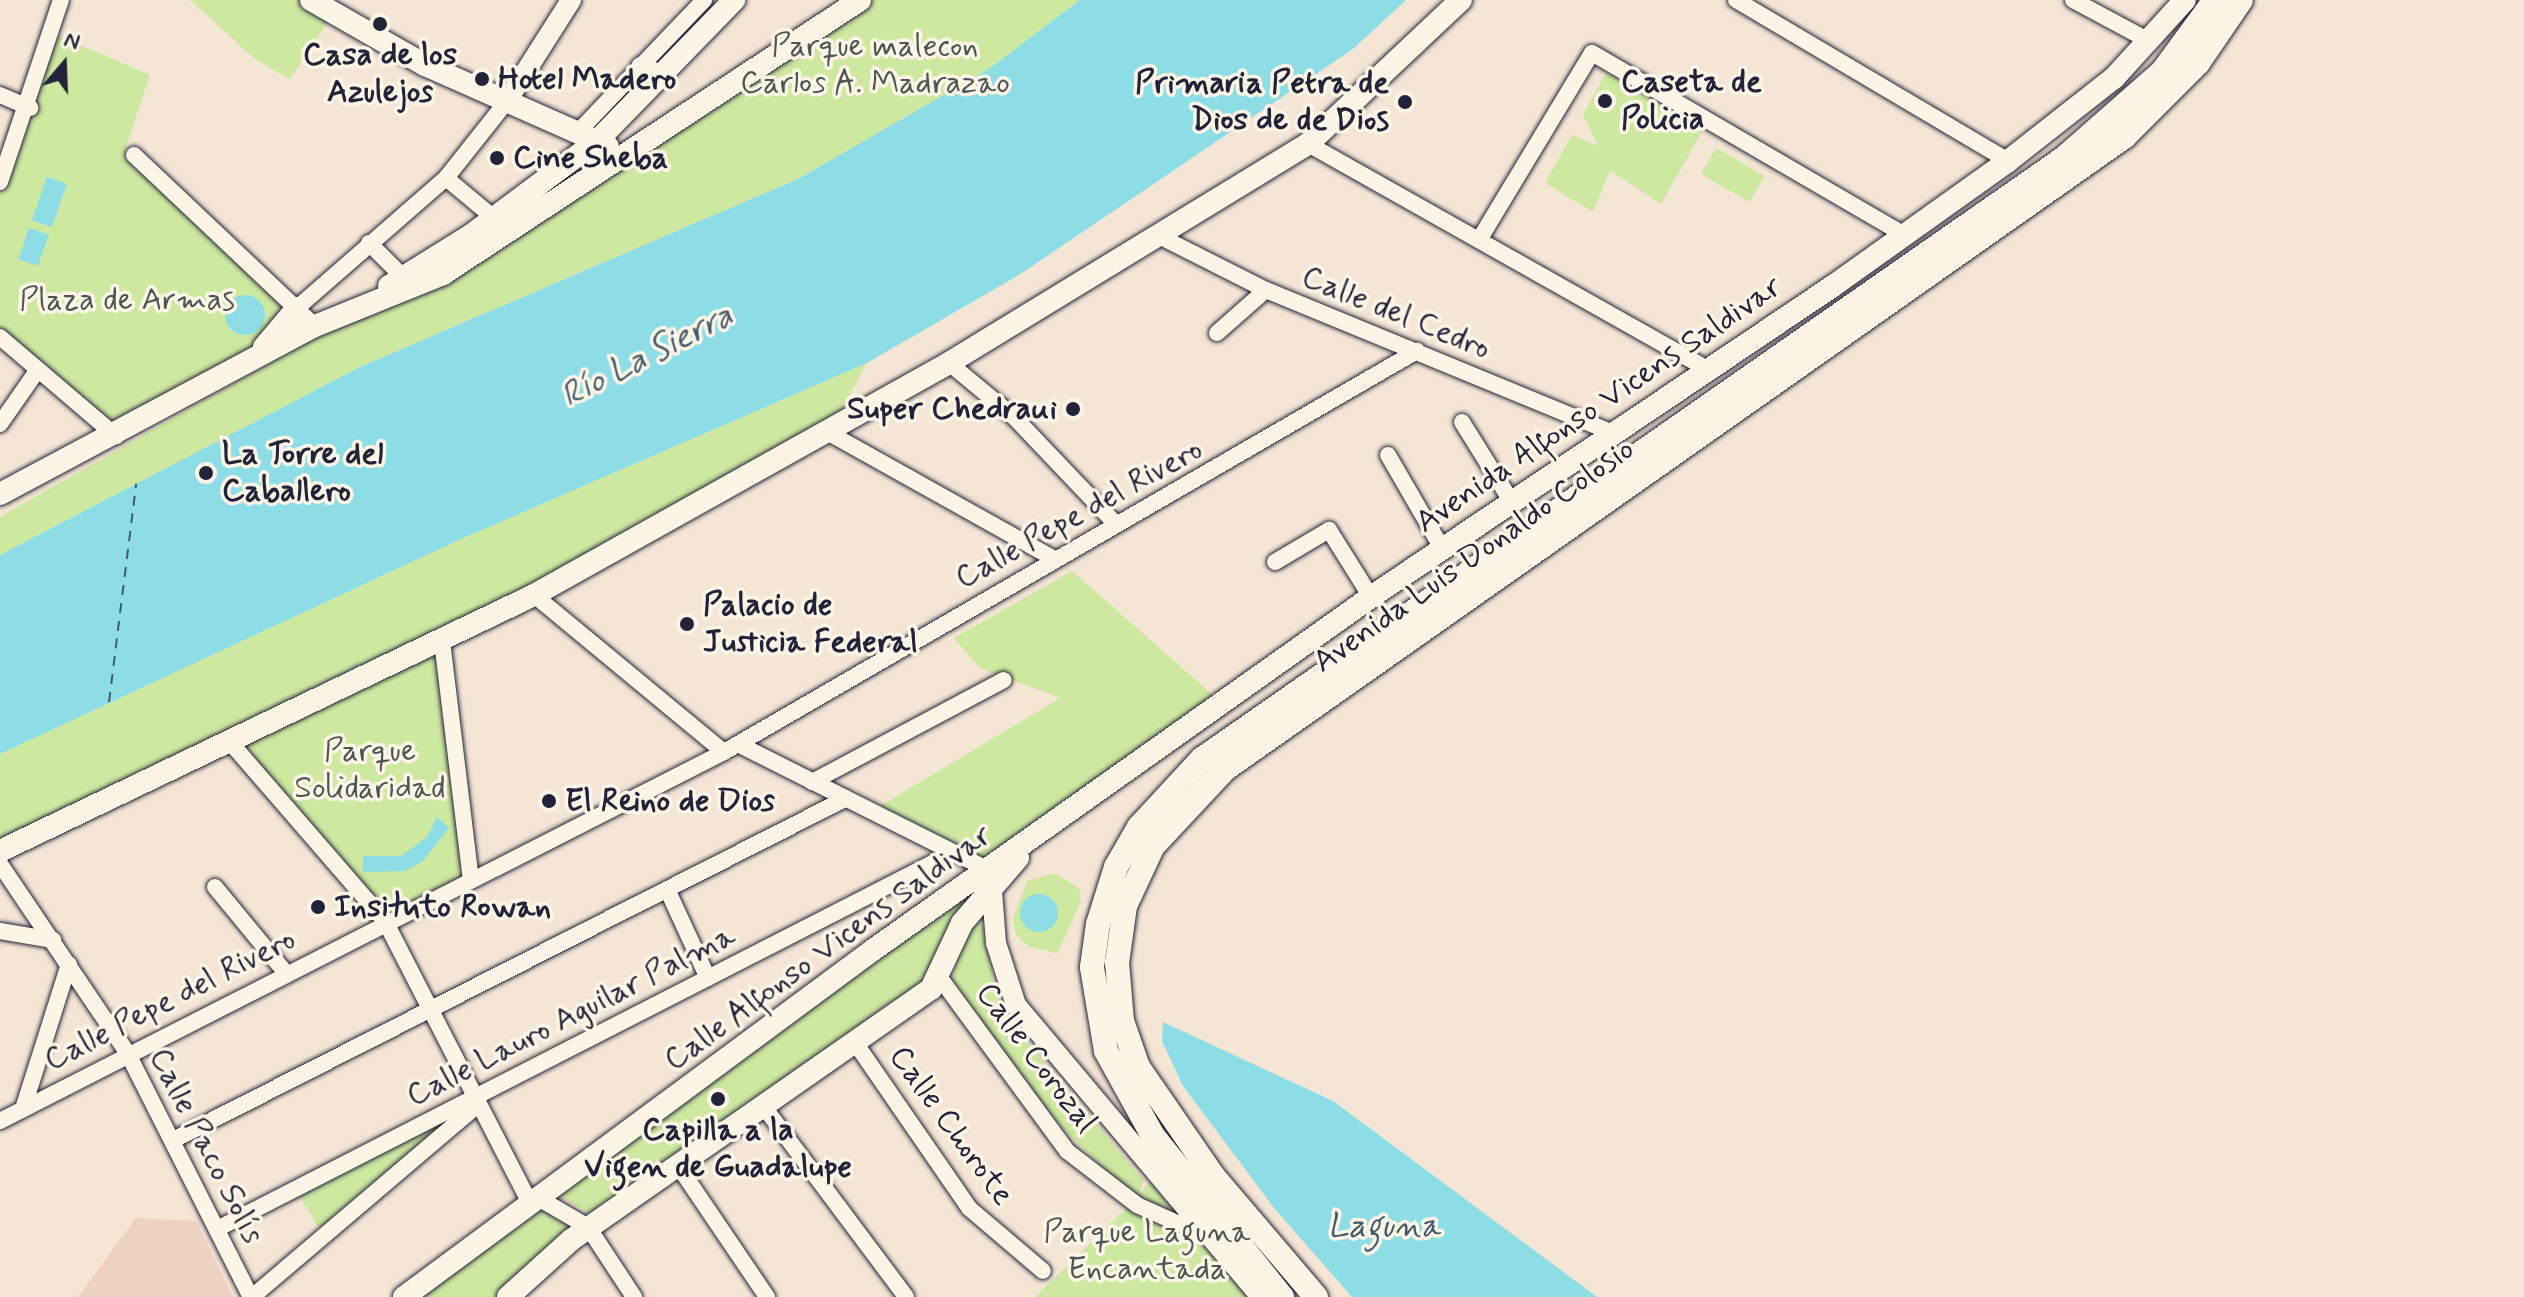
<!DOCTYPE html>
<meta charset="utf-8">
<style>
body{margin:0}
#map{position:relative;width:2524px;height:1297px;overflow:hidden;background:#f5e5d5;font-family:Mynerve,sans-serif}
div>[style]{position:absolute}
.built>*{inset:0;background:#edd1c2}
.green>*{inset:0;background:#cde89f;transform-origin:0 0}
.water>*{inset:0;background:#8cdde6;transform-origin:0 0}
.round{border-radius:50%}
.ferry>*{height:2px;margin-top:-1px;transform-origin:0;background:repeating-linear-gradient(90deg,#425a6e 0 10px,transparent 0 18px)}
.roads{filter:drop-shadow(0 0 2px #22223b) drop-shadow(0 0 2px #22223b)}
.minor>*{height:16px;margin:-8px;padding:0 8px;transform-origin:8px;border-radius:8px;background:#fcf5e5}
.tertiary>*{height:20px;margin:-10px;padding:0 10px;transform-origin:10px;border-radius:10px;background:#fcf5e5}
.secondary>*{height:22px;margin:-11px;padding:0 11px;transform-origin:11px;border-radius:11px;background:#fcf5e5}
.primary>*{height:24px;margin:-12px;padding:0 12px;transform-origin:12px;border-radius:12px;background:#fcf5e5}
.dots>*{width:22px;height:22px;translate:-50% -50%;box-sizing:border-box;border:4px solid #fcf5e5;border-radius:50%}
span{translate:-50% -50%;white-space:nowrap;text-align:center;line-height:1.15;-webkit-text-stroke:7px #fcf5e5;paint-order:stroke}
.park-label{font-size:32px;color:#4d5454}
.poi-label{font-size:32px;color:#22223b;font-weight:700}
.left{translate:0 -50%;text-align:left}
.right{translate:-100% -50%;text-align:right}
.street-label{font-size:32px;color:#22223b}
.water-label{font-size:34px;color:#425a6e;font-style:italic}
.north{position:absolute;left:24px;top:24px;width:80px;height:80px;-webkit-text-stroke:6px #fcf5e5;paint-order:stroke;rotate:19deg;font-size:22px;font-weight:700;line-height:32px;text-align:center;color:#22223b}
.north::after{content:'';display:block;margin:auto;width:28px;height:36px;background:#22223b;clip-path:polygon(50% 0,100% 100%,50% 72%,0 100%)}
</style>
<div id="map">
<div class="built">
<i style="clip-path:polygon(136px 1218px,196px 1221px,233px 1297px,78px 1297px)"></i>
</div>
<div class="green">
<i style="clip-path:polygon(190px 0,311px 0,333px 14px,290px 79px,255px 59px)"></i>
<i style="clip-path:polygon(860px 0,1080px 0,989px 69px,798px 179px,360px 367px,0 555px,0 517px,577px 188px)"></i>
<i style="clip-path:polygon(52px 33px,150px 75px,125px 150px,297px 308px,253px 359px,116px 436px,0 337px,0 182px)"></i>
<i style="clip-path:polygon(1606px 73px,1703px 130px,1661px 204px,1610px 170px,1593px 212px,1545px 183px,1572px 135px,1598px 146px,1583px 115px)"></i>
<i style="left:1716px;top:148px;width:56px;height:30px;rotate:30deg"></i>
<i style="clip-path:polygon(867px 363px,829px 433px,442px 641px,471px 880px,385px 921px,230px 742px,0 851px,0 754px,461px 539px)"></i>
<i style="clip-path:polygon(1072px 571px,1214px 696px,980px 863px,877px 808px,1060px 698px,980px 668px,954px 638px)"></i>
<i style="clip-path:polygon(1053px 873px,1079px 888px,1081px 902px,1057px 953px,1030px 947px,1016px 935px,1013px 919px,1027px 881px)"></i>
<i style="clip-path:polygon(983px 881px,932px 978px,592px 1215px,552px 1191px)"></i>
<i style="clip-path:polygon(976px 917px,986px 930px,995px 991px,1011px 1023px,1144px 1181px,1138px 1196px,1150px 1182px,1250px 1297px,1035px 1297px,1136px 1199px,1059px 1125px,961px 995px,952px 979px,966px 923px)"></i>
<i style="clip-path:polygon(475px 1096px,324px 1236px,295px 1189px)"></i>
<i style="clip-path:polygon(536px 1204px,578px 1227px,498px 1297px,414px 1297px)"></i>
</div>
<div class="water">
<i style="clip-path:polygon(1080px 0,1406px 0,1353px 49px,1019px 275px,867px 363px,461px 539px,0 754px,0 555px,360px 367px,798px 179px,989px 69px)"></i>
<i style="left:47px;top:177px;width:21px;height:46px;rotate:19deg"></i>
<i style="left:29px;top:228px;width:21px;height:33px;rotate:19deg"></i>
<i class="round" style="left:225px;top:295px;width:40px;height:40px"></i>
<i style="clip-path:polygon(437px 817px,449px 828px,423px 861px,405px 871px,363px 872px,363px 856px,401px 856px,427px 837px)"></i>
<i class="round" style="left:1020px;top:894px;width:38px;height:38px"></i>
<i style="clip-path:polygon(1163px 1022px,1333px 1101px,1597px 1297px,1352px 1297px,1274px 1208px,1183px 1086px,1162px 1041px)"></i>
</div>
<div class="ferry">
<i style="left:109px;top:702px;width:220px;rotate:-82.9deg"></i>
</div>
<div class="roads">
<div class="minor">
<i style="left:1736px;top:0;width:316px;rotate:30.6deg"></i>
<i style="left:2073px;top:0;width:86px;rotate:28.3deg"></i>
<i style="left:0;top:95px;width:33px;rotate:23deg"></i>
<i style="left:577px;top:133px;width:184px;rotate:-46.3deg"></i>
<i style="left:1308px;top:144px;width:459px;rotate:29.4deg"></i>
<i style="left:134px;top:155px;width:249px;rotate:43.4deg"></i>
<i style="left:446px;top:178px;width:62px;rotate:39.8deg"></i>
<i style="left:0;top:182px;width:192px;rotate:-71.5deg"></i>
<i style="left:1161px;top:237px;width:118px;rotate:26.8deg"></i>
<i style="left:1266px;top:290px;width:375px;rotate:22.4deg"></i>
<i style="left:1479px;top:240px;width:218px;rotate:-58.9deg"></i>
<i style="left:1592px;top:53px;width:360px;rotate:30.2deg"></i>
<i style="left:369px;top:243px;width:58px;rotate:45deg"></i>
<i style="left:297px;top:308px;width:198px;rotate:-41.1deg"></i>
<i style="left:446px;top:178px;width:98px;rotate:-51.6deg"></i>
<i style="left:1217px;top:333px;width:65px;rotate:-41.3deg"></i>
<i style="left:0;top:337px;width:153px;rotate:40.5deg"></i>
<i style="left:949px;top:363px;width:85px;rotate:39.7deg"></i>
<i style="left:1014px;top:417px;width:148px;rotate:46.4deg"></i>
<i style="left:1462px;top:422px;width:91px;rotate:58.1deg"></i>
<i style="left:0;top:424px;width:65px;rotate:-55.1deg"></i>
<i style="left:829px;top:433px;width:258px;rotate:29.2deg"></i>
<i style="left:1388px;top:455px;width:108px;rotate:59.9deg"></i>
<i style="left:1275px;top:562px;width:63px;rotate:-30.7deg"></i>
<i style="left:1329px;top:530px;width:79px;rotate:57.9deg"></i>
<i style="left:534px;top:595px;width:246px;rotate:39.6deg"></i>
<i style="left:442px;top:641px;width:241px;rotate:83.1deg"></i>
<i style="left:230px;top:742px;width:237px;rotate:49.1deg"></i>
<i style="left:385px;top:921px;width:315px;rotate:62.8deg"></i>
<i style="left:738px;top:744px;width:281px;rotate:26.7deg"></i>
<i style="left:812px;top:782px;width:217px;rotate:-28deg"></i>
<i style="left:0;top:864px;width:227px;rotate:56deg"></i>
<i style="left:127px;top:1052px;width:275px;rotate:63.2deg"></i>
<i style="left:215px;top:887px;width:110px;rotate:50.5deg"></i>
<i style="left:667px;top:889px;width:98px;rotate:65.3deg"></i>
<i style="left:0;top:931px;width:54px;rotate:9.6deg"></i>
<i style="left:940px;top:978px;width:215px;rotate:53.7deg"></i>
<i style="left:1067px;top:1151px;width:88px;rotate:37.6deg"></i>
<i style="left:1137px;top:1205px;width:44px;rotate:24.2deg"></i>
<i style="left:1177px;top:1223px;width:31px"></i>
<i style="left:854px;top:1041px;width:203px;rotate:55.4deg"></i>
<i style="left:969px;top:1208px;width:97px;rotate:40.4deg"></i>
<i style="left:764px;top:1107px;width:237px;rotate:53.2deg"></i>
<i style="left:23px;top:1109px;width:152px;rotate:-72.4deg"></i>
<i style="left:0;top:1121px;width:813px;rotate:-27.01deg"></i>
<i style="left:724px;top:752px;width:801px;rotate:-30.06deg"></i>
<i style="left:173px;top:1140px;width:754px;rotate:-26.91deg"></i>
<i style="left:679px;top:1167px;width:157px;rotate:55.9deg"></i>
<i style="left:535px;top:1196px;width:61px;rotate:30.3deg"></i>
<i style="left:588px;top:1227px;width:84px;rotate:56.7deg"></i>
<i style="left:217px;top:1229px;width:826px;rotate:-27.09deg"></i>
<i style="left:252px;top:1297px;width:298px;rotate:-40.4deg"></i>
</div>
<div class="tertiary">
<i style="left:641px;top:67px;width:22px;rotate:22deg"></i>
<i style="left:507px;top:101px;width:120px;rotate:-57.6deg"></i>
<i style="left:991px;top:878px;width:65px;rotate:85.6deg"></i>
<i style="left:996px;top:943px;width:65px;rotate:72.1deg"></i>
<i style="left:1016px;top:1005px;width:381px;rotate:50deg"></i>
</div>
<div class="secondary">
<i style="left:311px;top:0;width:131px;rotate:29.7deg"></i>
<i style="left:425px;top:65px;width:200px;rotate:23.9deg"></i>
<i style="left:389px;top:286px;width:97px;rotate:-31.9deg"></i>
<i style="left:471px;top:235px;width:157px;rotate:-36.7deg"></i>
<i style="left:597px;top:141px;width:197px;rotate:-45.8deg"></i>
<i style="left:264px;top:347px;width:51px;rotate:-49.8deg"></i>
<i style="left:0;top:494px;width:357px;rotate:-28.1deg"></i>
<i style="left:315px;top:326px;width:138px;rotate:-22.1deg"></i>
<i style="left:443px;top:274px;width:499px;rotate:-33.3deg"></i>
<i style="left:0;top:851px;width:592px;rotate:-25.61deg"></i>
<i style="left:534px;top:595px;width:475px;rotate:-29.2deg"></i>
<i style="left:949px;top:363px;width:421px;rotate:-31.4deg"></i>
<i style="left:1308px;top:144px;width:210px;rotate:-43.3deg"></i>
<i style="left:404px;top:1297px;width:583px;rotate:-36.5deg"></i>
<i style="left:873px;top:950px;width:610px;rotate:-35.33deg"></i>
<i style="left:1371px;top:597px;width:557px;rotate:-33.95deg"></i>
<i style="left:1833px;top:286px;width:215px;rotate:-35.5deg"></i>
<i style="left:2008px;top:161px;width:135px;rotate:-38.1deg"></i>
<i style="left:2114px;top:78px;width:105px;rotate:-47.7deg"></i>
<i style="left:508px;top:1297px;width:85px;rotate:-42.1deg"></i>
<i style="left:571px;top:1240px;width:439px;rotate:-34.9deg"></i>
<i style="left:931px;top:989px;width:73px;rotate:-64.8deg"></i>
<i style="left:962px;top:923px;width:86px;rotate:-49.3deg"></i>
</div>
<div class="primary">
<i style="left:1282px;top:1297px;width:206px;rotate:-128.7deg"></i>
<i style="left:1153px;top:1136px;width:97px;rotate:-118.9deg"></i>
<i style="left:1106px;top:1051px;width:85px;rotate:-99.5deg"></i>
<i style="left:1092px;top:967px;width:43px;rotate:-82.1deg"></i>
<i style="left:1098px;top:924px;width:60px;rotate:-72.5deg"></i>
<i style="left:1116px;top:867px;width:46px;rotate:-60.1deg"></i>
<i style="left:1139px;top:827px;width:93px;rotate:-47.2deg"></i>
<i style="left:1202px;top:759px;width:1051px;rotate:-34.88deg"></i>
<i style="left:2064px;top:158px;width:132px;rotate:-41.3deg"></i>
<i style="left:2163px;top:71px;width:88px;rotate:-53.8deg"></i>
<i style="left:1316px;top:1297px;width:159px;rotate:-130.4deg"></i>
<i style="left:1213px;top:1176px;width:132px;rotate:-124.5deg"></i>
<i style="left:1138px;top:1067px;width:49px;rotate:-109.2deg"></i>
<i style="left:1122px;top:1021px;width:58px;rotate:-94.9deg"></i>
<i style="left:1117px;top:963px;width:58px;rotate:-82deg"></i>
<i style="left:1125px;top:906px;width:66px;rotate:-65deg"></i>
<i style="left:1153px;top:846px;width:105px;rotate:-46.9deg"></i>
<i style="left:1225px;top:769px;width:1099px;rotate:-35.11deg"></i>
<i style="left:2124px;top:137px;width:105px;rotate:-45deg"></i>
<i style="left:2198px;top:63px;width:76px;rotate:-55.7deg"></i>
</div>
</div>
<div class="dots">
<i style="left:380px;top:24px;background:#22223b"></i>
<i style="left:482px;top:79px;background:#22223b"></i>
<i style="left:1605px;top:101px;background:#22223b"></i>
<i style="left:1405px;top:102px;background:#22223b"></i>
<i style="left:497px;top:158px;background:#22223b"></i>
<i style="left:1073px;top:409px;background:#22223b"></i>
<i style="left:206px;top:473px;background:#22223b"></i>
<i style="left:687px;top:624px;background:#22223b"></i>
<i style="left:549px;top:801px;background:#22223b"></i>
<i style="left:318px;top:907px;background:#22223b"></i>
<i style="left:718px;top:1099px;background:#22223b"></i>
</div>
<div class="park-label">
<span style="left:875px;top:65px">Parque malecon<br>Carlos A. Madrazao</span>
<span style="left:127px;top:300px">Plaza de Armas</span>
<span style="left:370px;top:770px">Parque<br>Solidaridad</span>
<span style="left:1147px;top:1251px">Parque Laguna<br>Encantada</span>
</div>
<div class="poi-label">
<span style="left:380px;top:74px">Casa de los<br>Azulejos</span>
<span class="left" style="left:498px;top:79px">Hotel Madero</span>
<span class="left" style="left:1621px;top:101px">Caseta de<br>Policia</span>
<span class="right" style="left:1389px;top:102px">Primaria Petra de<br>Dios de de Dios</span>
<span class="left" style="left:513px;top:158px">Cine Sheba</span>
<span class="right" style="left:1057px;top:409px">Super Chedraui</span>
<span class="left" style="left:222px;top:473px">La Torre del<br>Caballero</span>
<span class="left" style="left:703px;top:624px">Palacio de<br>Justicia Federal</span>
<span class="left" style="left:565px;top:801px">El Reino de Dios</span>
<span class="left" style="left:334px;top:907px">Insituto Rowan</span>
<span style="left:718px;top:1149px">Capilla a la<br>Vigen de Guadalupe</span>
</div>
<div class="street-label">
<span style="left:1396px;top:313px;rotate:22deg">Calle del Cedro</span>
<span style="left:1599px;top:405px;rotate:-34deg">Avenida Alfonso Vicens Saldivar</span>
<span style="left:1079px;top:514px;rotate:-29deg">Calle Pepe del Rivero</span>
<span style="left:1474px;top:556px;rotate:-35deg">Avenida Luis Donaldo Colosio</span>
<span style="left:828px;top:948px;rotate:-36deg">Calle Alfonso Vicens Saldivar</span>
<span style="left:170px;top:1000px;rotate:-27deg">Calle Pepe del Rivero</span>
<span style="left:571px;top:1016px;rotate:-27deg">Calle Lauro Aguilar Palma</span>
<span style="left:1036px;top:1058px;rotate:53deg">Calle Corozal</span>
<span style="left:951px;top:1126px;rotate:54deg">Calle Chorote</span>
<span style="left:206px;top:1146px;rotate:63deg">Calle Paco Solís</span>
</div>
<div class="water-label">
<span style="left:647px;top:356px;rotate:-27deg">Río La Sierra</span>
<span style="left:1384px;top:1227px">Laguna</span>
</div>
<div class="north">N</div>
</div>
